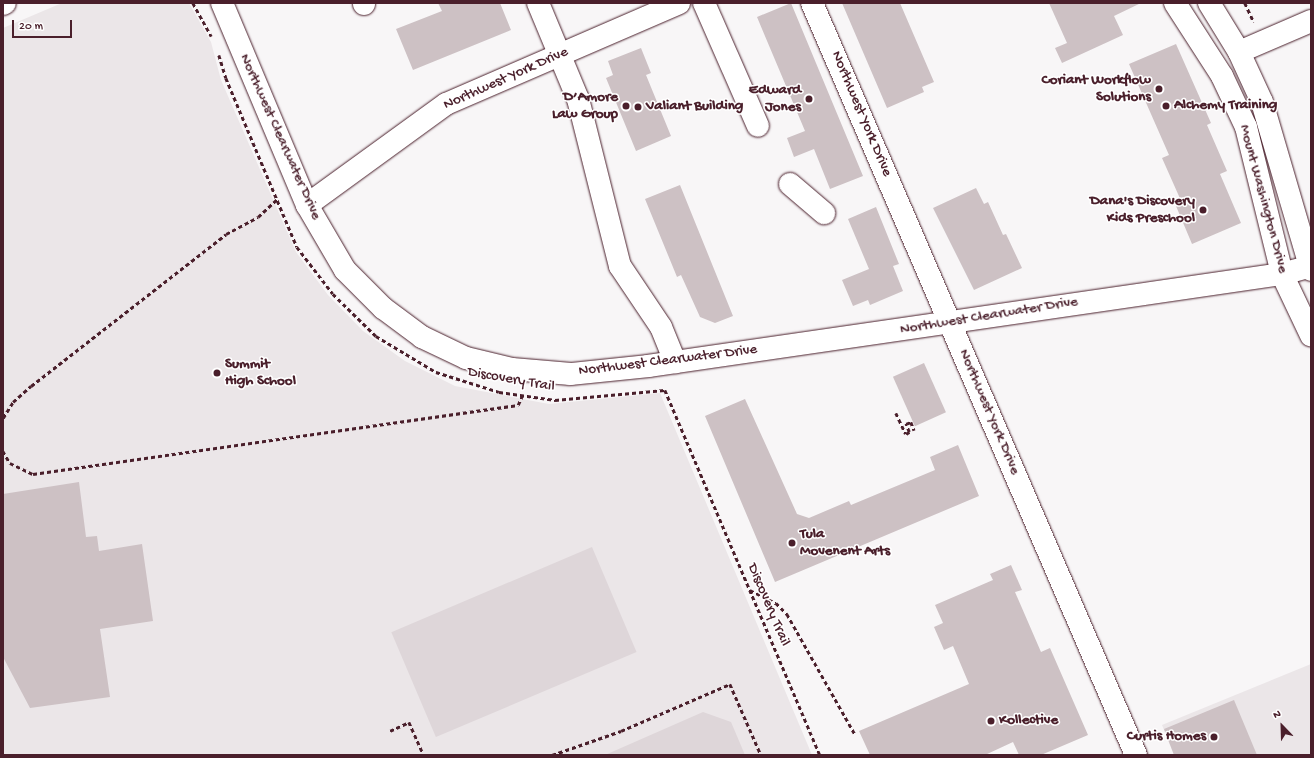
<!DOCTYPE html>
<meta charset="utf-8">
<style>
body{margin:0}
#map{position:relative;width:1314px;height:758px;overflow:hidden;background:#f8f6f7;font-family:"Gochi Hand",sans-serif}
div>[style]{position:absolute}
.built>*{inset:0;background:#ebe6e8}
.green>*{inset:0;background:#ded6d9;transform-origin:0 0}
.building>*{inset:0;background:#cdc1c4;transform-origin:0 0}
.path>*{height:2.5px;margin-top:-1.25px;transform-origin:0;background:repeating-linear-gradient(90deg,#4a1f2b 0 4px,transparent 0 7px)}
.roads{filter:drop-shadow(0 0 1px #4a1f2b) drop-shadow(0 0 1px #4a1f2b)}
.minor>*{height:22px;margin:-11px;padding:0 11px;transform-origin:11px;border-radius:11px;background:#fff}
.major>*{height:22px;margin:-11px;padding:0 11px;transform-origin:11px;border-radius:11px;background:#fff}
.dots>*{width:11px;height:11px;translate:-50% -50%;box-sizing:border-box;border:2px solid #fff;border-radius:50%}
span{translate:-50% -50%;white-space:nowrap;text-align:center;line-height:1.15;-webkit-text-stroke:3px #fff;paint-order:stroke}
.street-label{font-size:15px;color:#4a1f2b}
.poi-label{font-size:15px;color:#4a1f2b;font-weight:700}
.right{translate:-100% -50%;text-align:right}
.left{translate:0 -50%;text-align:left}
.frame{position:absolute;inset:0;border:4px solid #4a1f2b;pointer-events:none}
.north{position:absolute;left:1262px;top:706px;width:40px;height:40px;-webkit-text-stroke:3px #fff;paint-order:stroke;rotate:337deg;font-size:11px;font-weight:700;line-height:16px;text-align:center;color:#4a1f2b}
.north::after{content:'';display:block;margin:auto;width:14px;height:18px;background:#4a1f2b;clip-path:polygon(50% 0,100% 100%,50% 72%,0 100%)}
.scale{position:absolute;left:12px;top:20px;width:60px;height:18px;box-sizing:border-box;border:2px solid #4a1f2b;border-top:0;padding-left:5px;font-size:12px;line-height:14px;white-space:nowrap;color:#4a1f2b;-webkit-text-stroke:3px #fff;paint-order:stroke}
</style>
<div id="map">
<div class="built">
<i style="clip-path:polygon(62px 3px,189px 3px,211px 42px,221px 80px,296px 252px,328px 295px,363px 331px,405px 361px,455px 386px,549px 404px,660px 393px,812px 755px,3px 755px,3px 28px)"></i>
<i style="clip-path:polygon(1311px 664px,1311px 755px,1174px 755px,1162px 725px)"></i>
</div>
<div class="green">
<i style="left:592px;top:547px;width:114px;height:218px;rotate:67deg"></i>
<i style="clip-path:polygon(703px 712px,731px 722px,745px 755px,605px 755px)"></i>
</div>
<div class="building">
<i style="clip-path:polygon(438px 3px,500px 3px,511px 30px,413px 70px,396px 29px,442px 11px)"></i>
<i style="clip-path:polygon(791px 3px,863px 176px,830px 189px,814px 149px,794px 157px,787px 138px,805px 131px,757px 17px)"></i>
<i style="clip-path:polygon(842px 3px,900px 3px,934px 82px,922px 87px,924px 92px,887px 108px)"></i>
<i style="clip-path:polygon(1049px 3px,1141px 3px,1114px 16px,1123px 35px,1062px 63px,1055px 48px,1067px 43px)"></i>
<i style="clip-path:polygon(1176px 44px,1211px 123px,1207px 125px,1227px 171px,1220px 174px,1241px 223px,1192px 244px,1176px 206px,1182px 203px,1162px 158px,1169px 155px,1129px 64px)"></i>
<i style="clip-path:polygon(641px 48px,651px 73px,646px 75px,671px 136px,636px 151px,606px 78px,613px 75px,608px 61px)"></i>
<i style="clip-path:polygon(680px 185px,733px 316px,715px 323px,700px 317px,681px 275px,677px 277px,645px 199px)"></i>
<i style="clip-path:polygon(976px 188px,984px 204px,988px 202px,1003px 235px,1006px 234px,1022px 268px,974px 290px,933px 208px)"></i>
<i style="clip-path:polygon(876px 207px,899px 264px,893px 266px,903px 291px,870px 305px,868px 300px,853px 306px,842px 280px,869px 269px,848px 219px)"></i>
<i style="left:924px;top:363px;width:54px;height:34px;rotate:66deg"></i>
<i style="clip-path:polygon(745px 399px,797px 514px,809px 518px,849px 501px,851px 505px,935px 470px,930px 457px,958px 445px,979px 496px,775px 582px,705px 416px)"></i>
<i style="clip-path:polygon(79px 482px,86px 537px,97px 536px,99px 551px,142px 544px,153px 621px,100px 629px,110px 697px,30px 708px,3px 657px,3px 494px)"></i>
<i style="clip-path:polygon(1011px 565px,1022px 590px,1015px 592px,1041px 652px,1050px 648px,1088px 735px,1041px 755px,1019px 755px,1013px 742px,985px 755px,870px 755px,859px 731px,969px 684px,953px 646px,944px 650px,934px 627px,943px 623px,935px 605px,993px 580px,990px 574px)"></i>
<i style="clip-path:polygon(1234px 700px,1257px 755px,1174px 755px,1164px 729px)"></i>
</div>
<div class="path">
<i style="left:193px;top:3px;width:38px;rotate:61deg"></i>
<i style="left:1245px;top:3px;width:21px;rotate:65deg"></i>
<i style="left:219px;top:55px;width:24px;rotate:73deg"></i>
<i style="left:226px;top:78px;width:183px;rotate:67.2deg"></i>
<i style="left:297px;top:247px;width:59px;rotate:52.5deg"></i>
<i style="left:333px;top:294px;width:60px;rotate:44.3deg"></i>
<i style="left:376px;top:336px;width:70px;rotate:31deg"></i>
<i style="left:436px;top:372px;width:66px;rotate:17.6deg"></i>
<i style="left:499px;top:392px;width:57px;rotate:8.1deg"></i>
<i style="left:555px;top:400px;width:110px;rotate:-5.2deg"></i>
<i style="left:665px;top:390px;width:397px;rotate:67deg"></i>
<i style="left:896px;top:413px;width:23px;rotate:65deg"></i>
<i style="left:906px;top:434px;width:4px;rotate:-34deg"></i>
<i style="left:909px;top:432px;width:9px;rotate:-111deg"></i>
<i style="left:906px;top:424px;width:5px;rotate:-22deg"></i>
<i style="left:911px;top:422px;width:9px;rotate:69deg"></i>
<i style="left:3px;top:418px;width:19px;rotate:-58deg"></i>
<i style="left:13px;top:402px;width:24px;rotate:-42deg"></i>
<i style="left:31px;top:386px;width:247px;rotate:-37.9deg"></i>
<i style="left:226px;top:234px;width:36px;rotate:-28deg"></i>
<i style="left:258px;top:217px;width:26px;rotate:-43deg"></i>
<i style="left:3px;top:451px;width:14px;rotate:60deg"></i>
<i style="left:10px;top:463px;width:25px;rotate:26deg"></i>
<i style="left:33px;top:474px;width:490px;rotate:-8.1deg"></i>
<i style="left:518px;top:405px;width:10px;rotate:-66deg"></i>
<i style="left:750px;top:590px;width:29px;rotate:27deg"></i>
<i style="left:776px;top:603px;width:16px;rotate:45deg"></i>
<i style="left:787px;top:614px;width:138px;rotate:60.5deg"></i>
<i style="left:390px;top:731px;width:21px;rotate:-25deg"></i>
<i style="left:409px;top:722px;width:36px;rotate:66deg"></i>
<i style="left:552px;top:755px;width:73px;rotate:-19.2deg"></i>
<i style="left:621px;top:731px;width:119px;rotate:-23.3deg"></i>
<i style="left:730px;top:684px;width:77px;rotate:66.4deg"></i>
</div>
<div class="roads">
<div class="minor">
<i style="left:222px;top:3px;width:219px;rotate:67.2deg"></i>
<i style="left:307px;top:205px;width:75px;rotate:59.7deg"></i>
<i style="left:345px;top:270px;width:54px;rotate:45deg"></i>
<i style="left:383px;top:308px;width:49px;rotate:36.6deg"></i>
<i style="left:422px;top:337px;width:49px;rotate:25.5deg"></i>
<i style="left:466px;top:358px;width:47px;rotate:13.4deg"></i>
<i style="left:512px;top:369px;width:59px;rotate:4.8deg"></i>
<i style="left:571px;top:374px;width:77px;rotate:-5.9deg"></i>
<i style="left:648px;top:366px;width:641px;rotate:-8.26deg"></i>
<i style="left:1282px;top:274px;width:30px;rotate:-15deg"></i>
<i style="left:538px;top:3px;width:104px;rotate:67.4deg"></i>
<i style="left:578px;top:99px;width:172px;rotate:75.9deg"></i>
<i style="left:620px;top:266px;width:73px;rotate:56.1deg"></i>
<i style="left:661px;top:327px;width:38px;rotate:68deg"></i>
<i style="left:704px;top:3px;width:134px;rotate:66.3deg"></i>
<i style="left:812px;top:3px;width:819px;rotate:66.69deg"></i>
<i style="left:3px;top:4px;width:2px;rotate:-27deg"></i>
<i style="left:364px;top:4px;width:1px;rotate:-90deg"></i>
<i style="left:1239px;top:52px;width:78px;rotate:-23.3deg"></i>
<i style="left:790px;top:184px;width:45px;rotate:40.5deg"></i>
<i style="left:307px;top:205px;width:172px;rotate:-36deg"></i>
<i style="left:446px;top:104px;width:254px;rotate:-23.4deg"></i>
</div>
<div class="major">
<i style="left:1175px;top:3px;width:87px;rotate:57.2deg"></i>
<i style="left:1222px;top:76px;width:56px;rotate:64.8deg"></i>
<i style="left:1246px;top:127px;width:151px;rotate:76.2deg"></i>
<i style="left:1282px;top:274px;width:68px;rotate:64.6deg"></i>
<i style="left:1209px;top:3px;width:57px;rotate:58.5deg"></i>
<i style="left:1239px;top:52px;width:55px;rotate:65.3deg"></i>
<i style="left:1262px;top:102px;width:175px;rotate:73.7deg"></i>
</div>
</div>
<div class="dots">
<i style="left:1159px;top:89px;background:#4a1f2b"></i>
<i style="left:809px;top:99px;background:#4a1f2b"></i>
<i style="left:626px;top:106px;background:#4a1f2b"></i>
<i style="left:1166px;top:106px;background:#4a1f2b"></i>
<i style="left:638px;top:107px;background:#4a1f2b"></i>
<i style="left:1203px;top:210px;background:#4a1f2b"></i>
<i style="left:217px;top:373px;background:#4a1f2b"></i>
<i style="left:792px;top:543px;background:#4a1f2b"></i>
<i style="left:991px;top:721px;background:#4a1f2b"></i>
<i style="left:1214px;top:737px;background:#4a1f2b"></i>
</div>
<div class="street-label">
<span style="left:506px;top:79px;rotate:-24deg">Northwest York Drive</span>
<span style="left:861px;top:114px;rotate:67deg">Northwest York Drive</span>
<span style="left:280px;top:137px;rotate:66deg">Northwest Clearwater Drive</span>
<span style="left:1263px;top:199px;rotate:75deg">Mount Washington Drive</span>
<span style="left:989px;top:316px;rotate:-9deg">Northwest Clearwater Drive</span>
<span style="left:668px;top:361px;rotate:-7deg">Northwest Clearwater Drive</span>
<span style="left:511px;top:380px;rotate:10deg">Discovery Trail</span>
<span style="left:989px;top:412px;rotate:67deg">Northwest York Drive</span>
<span style="left:768px;top:605px;rotate:67deg">Discovery Trail</span>
</div>
<div class="poi-label">
<span class="right" style="left:1151px;top:89px">Coriant Workflow<br>Solutions</span>
<span class="right" style="left:801px;top:99px">Edward<br>Jones</span>
<span class="right" style="left:618px;top:106px">D’Amore<br>Law Group</span>
<span class="left" style="left:1174px;top:106px">Alchemy Training</span>
<span class="left" style="left:646px;top:107px">Valiant Building</span>
<span class="right" style="left:1195px;top:210px">Dana's Discovery<br>Kids Preschool</span>
<span class="left" style="left:225px;top:373px">Summit<br>High School</span>
<span class="left" style="left:800px;top:543px">Tula<br>Movenent Arts</span>
<span class="left" style="left:999px;top:721px">Kollective</span>
<span class="right" style="left:1206px;top:737px">Curtis Homes</span>
</div>
<div class="frame"></div>
<div class="north">N</div>
<div class="scale">20 m</div>
</div>
